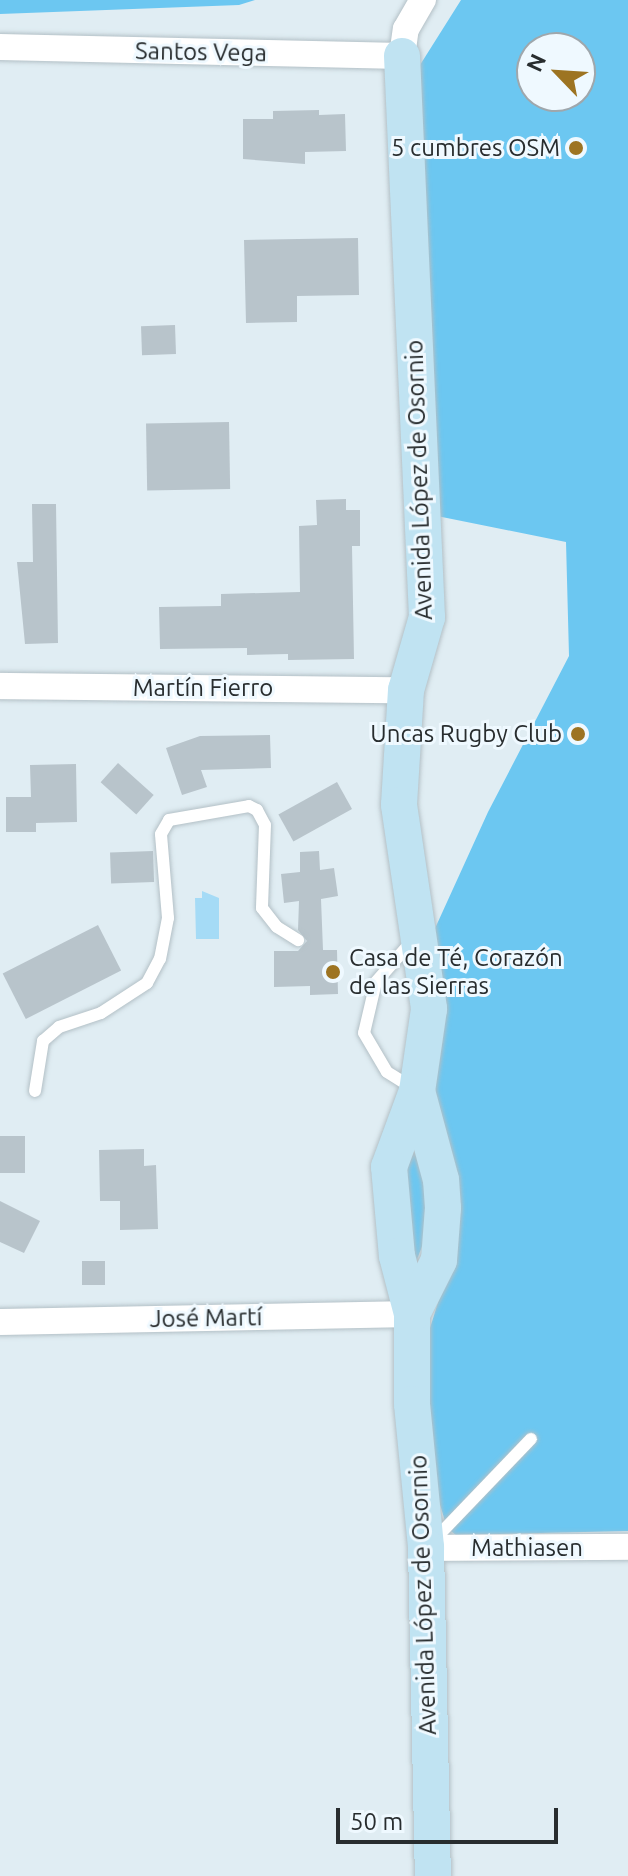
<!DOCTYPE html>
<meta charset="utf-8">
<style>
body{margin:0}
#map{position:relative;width:628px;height:1876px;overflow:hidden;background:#e0edf3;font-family:Ubuntu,sans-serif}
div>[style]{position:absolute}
.green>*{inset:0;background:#6cc7f1}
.water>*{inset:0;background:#a5dbf6}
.building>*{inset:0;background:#b8c4cb;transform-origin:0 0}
.roads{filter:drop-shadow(0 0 2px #b3c0c6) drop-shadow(0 0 2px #b3c0c6)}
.lane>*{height:12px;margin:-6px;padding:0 6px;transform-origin:6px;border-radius:6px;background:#fff}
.street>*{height:26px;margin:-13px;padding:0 13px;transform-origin:13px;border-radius:13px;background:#fff}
.secondary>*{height:36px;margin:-18px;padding:0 18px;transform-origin:18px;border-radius:18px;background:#c0e3f2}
.dots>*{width:22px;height:22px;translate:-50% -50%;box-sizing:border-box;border:4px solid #eff9ff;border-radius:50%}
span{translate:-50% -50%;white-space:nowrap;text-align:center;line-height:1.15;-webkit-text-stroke:6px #eff9ff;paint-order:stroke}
.street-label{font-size:24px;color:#282d2f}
.poi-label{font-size:24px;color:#282d2f}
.right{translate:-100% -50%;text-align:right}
.left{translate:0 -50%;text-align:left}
.north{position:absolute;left:516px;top:32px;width:80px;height:80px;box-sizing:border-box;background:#eff9ff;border:2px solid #9fa7ac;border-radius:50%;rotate:295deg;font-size:22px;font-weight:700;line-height:32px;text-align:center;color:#282d2f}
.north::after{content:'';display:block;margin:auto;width:28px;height:36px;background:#9d7422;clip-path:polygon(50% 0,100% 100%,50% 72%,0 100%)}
.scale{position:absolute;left:336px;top:1808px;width:222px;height:36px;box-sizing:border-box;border:4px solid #282d2f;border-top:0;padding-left:10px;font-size:24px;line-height:28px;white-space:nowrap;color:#282d2f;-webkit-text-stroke:6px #eff9ff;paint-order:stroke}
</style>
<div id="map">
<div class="green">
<i style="clip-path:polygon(0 0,255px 0,239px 5px,0 14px)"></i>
<i style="clip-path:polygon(evenodd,461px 0,628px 0,628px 1531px,456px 1535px,447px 1528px,423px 1447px,430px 1328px,450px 1264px,435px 1118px,432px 935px,488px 812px,569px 656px,566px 542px,437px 516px,420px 65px,461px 0,532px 48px,580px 48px,580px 96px,532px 96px,532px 48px)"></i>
<i style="clip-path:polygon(411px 1122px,427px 1176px,423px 1244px,411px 1275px,400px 1208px)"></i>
</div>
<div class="water">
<i style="clip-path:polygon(202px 891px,219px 898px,219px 939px,196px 939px,195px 898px,202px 898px)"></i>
</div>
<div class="building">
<i style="clip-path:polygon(319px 110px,319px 115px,345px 114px,346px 151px,305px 152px,305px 164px,243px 159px,243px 119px,273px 119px,273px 111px)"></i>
<i style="clip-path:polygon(358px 238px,359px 295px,297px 296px,297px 322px,246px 323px,244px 240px)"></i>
<i style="left:175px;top:325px;width:29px;height:34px;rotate:88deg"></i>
<i style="left:229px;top:422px;width:67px;height:83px;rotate:89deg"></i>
<i style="clip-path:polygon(346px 499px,346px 510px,360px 510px,360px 546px,352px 546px,354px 659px,288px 660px,288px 654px,247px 655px,247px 648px,160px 649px,159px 607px,221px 606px,221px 594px,300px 592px,299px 526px,317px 525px,316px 500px)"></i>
<i style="clip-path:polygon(32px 504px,56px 504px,58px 643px,25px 644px,17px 562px,33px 562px)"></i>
<i style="clip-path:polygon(270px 735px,271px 768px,201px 770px,207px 787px,182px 795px,166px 748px,200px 736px)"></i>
<i style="left:118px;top:763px;width:48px;height:26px;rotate:42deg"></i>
<i style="clip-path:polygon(76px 764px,77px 822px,36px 823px,36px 832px,6px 832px,6px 797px,31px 797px,30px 765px)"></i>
<i style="left:337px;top:782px;width:31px;height:67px;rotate:61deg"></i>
<i style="left:153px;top:851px;width:31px;height:43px;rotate:88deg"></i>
<i style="clip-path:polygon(319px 851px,320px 870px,334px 868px,338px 896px,321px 899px,323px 950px,337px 950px,338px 994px,310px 995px,310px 986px,274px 987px,274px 951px,298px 951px,307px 941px,298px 930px,299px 901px,284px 903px,281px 874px,300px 872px,300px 852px)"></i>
<i style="left:98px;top:925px;width:51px;height:107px;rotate:63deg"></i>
<i style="left:0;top:1136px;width:25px;height:37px"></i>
<i style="clip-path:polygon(144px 1149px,144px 1166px,156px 1165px,158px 1229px,120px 1230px,120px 1201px,100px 1201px,99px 1150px)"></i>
<i style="clip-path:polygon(0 1201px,40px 1221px,24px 1253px,0 1242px)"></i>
<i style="left:82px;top:1261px;width:23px;height:24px"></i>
</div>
<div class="roads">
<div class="lane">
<i style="left:413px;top:940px;width:56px;rotate:131.4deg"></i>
<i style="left:376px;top:982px;width:52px;rotate:103.2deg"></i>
<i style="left:364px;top:1033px;width:45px;rotate:59.5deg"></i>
<i style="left:387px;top:1072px;width:32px;rotate:32deg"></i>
<i style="left:35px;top:1091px;width:51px;rotate:-80.9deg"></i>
<i style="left:43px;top:1041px;width:21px;rotate:-41deg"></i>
<i style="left:59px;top:1027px;width:44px;rotate:-18.4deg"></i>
<i style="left:101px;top:1013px;width:55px;rotate:-33.1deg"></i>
<i style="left:147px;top:983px;width:27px;rotate:-62deg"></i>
<i style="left:160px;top:959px;width:42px;rotate:-79deg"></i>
<i style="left:168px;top:918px;width:84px;rotate:-94.8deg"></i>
<i style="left:161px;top:834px;width:16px;rotate:-60deg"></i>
<i style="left:169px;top:820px;width:81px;rotate:-9.9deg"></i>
<i style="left:249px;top:806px;width:9px;rotate:27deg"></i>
<i style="left:257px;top:810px;width:17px;rotate:62deg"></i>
<i style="left:265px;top:825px;width:83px;rotate:92.1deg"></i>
<i style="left:262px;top:908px;width:24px;rotate:52deg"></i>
<i style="left:277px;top:927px;width:25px;rotate:32deg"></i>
<i style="left:434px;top:1540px;width:140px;rotate:-46.2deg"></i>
</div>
<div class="street">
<i style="left:0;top:47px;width:402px;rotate:1.3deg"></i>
<i style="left:402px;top:56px;width:27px;rotate:-82deg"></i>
<i style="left:406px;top:29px;width:34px;rotate:-60deg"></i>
<i style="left:0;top:686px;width:406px;rotate:0.6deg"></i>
<i style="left:0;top:1322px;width:412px;rotate:-1.1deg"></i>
<i style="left:426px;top:1548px;width:202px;rotate:-0.3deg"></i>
</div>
<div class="secondary">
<i style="left:402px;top:56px;width:562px;rotate:87.45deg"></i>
<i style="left:427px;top:617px;width:76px;rotate:106deg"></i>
<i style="left:406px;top:690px;width:115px;rotate:93.5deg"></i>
<i style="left:399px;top:805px;width:206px;rotate:81.6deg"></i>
<i style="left:429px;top:1009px;width:83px;rotate:98.3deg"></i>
<i style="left:417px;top:1091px;width:81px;rotate:110.2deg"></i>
<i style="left:389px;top:1167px;width:89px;rotate:84.9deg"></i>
<i style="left:397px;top:1256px;width:60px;rotate:75.5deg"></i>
<i style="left:412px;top:1314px;width:90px;rotate:90deg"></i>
<i style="left:412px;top:1404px;width:145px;rotate:84.4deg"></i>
<i style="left:426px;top:1548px;width:328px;rotate:88.8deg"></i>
<i style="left:412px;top:1314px;width:60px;rotate:-63.4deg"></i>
<i style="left:439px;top:1260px;width:52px;rotate:-85.6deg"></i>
<i style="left:443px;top:1208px;width:28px;rotate:-94deg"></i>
<i style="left:441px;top:1180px;width:92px;rotate:-105.1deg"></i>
</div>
</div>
<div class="dots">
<i style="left:576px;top:148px;background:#9d7422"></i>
<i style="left:578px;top:734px;background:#9d7422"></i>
<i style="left:333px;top:972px;background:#9d7422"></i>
</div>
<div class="street-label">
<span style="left:201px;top:52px;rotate:1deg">Santos Vega</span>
<span style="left:419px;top:480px;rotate:-92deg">Avenida López de Osornio</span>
<span style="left:203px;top:688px">Martín Fierro</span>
<span style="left:206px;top:1318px;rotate:-1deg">José Martí</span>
<span style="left:527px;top:1548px">Mathiasen</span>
<span style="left:423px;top:1595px;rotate:-92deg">Avenida López de Osornio</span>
</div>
<div class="poi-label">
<span class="right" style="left:560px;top:148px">5 cumbres OSM</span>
<span class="right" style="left:562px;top:734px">Uncas Rugby Club</span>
<span class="left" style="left:349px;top:972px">Casa de Té, Corazón<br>de las Sierras</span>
</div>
<div class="north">N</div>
<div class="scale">50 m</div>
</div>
